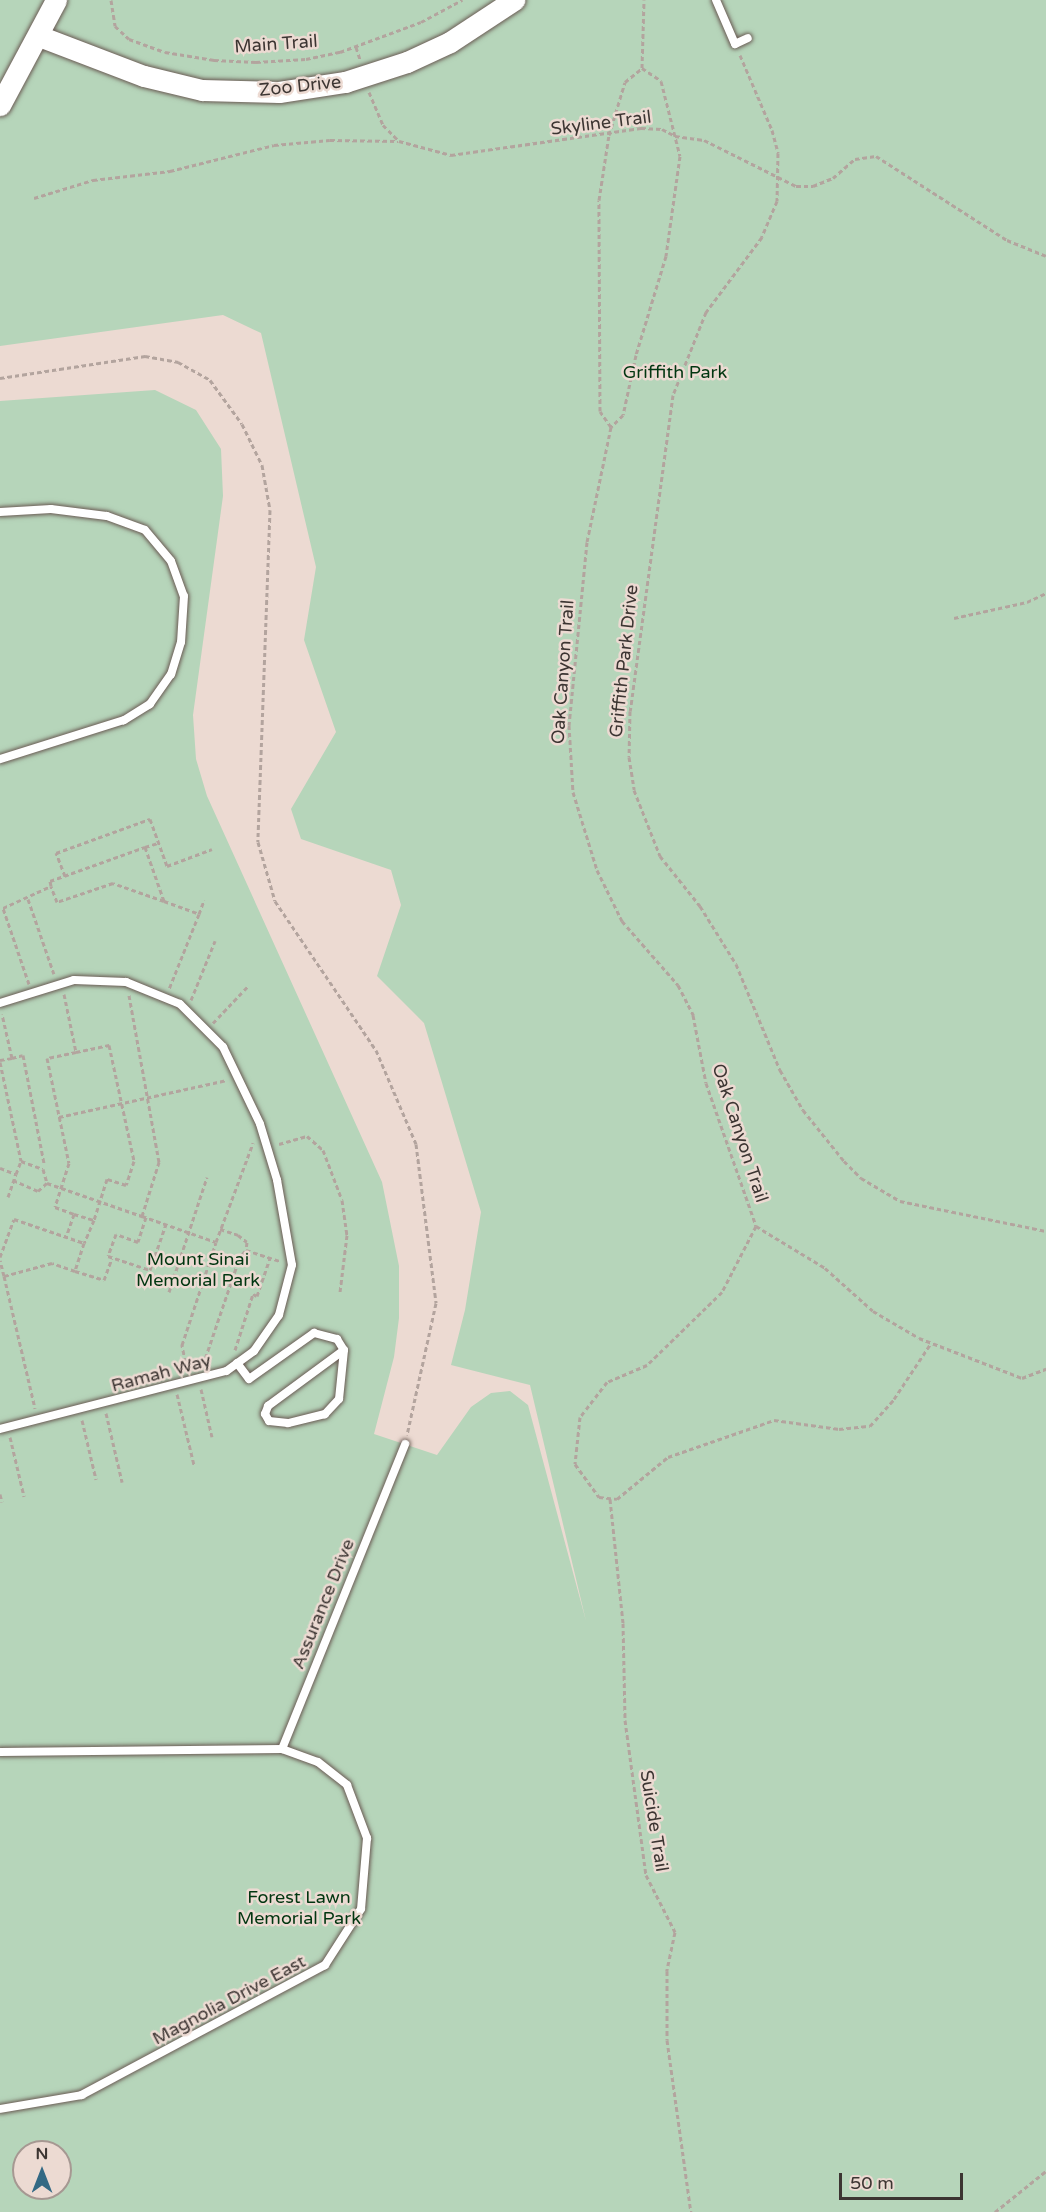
<!DOCTYPE html>
<style>
body{margin:0}
#map{position:relative;width:1046px;height:2212px;overflow:hidden;background:#ecdad2;font-family:"Varela Round",sans-serif}
div>[style]{position:absolute}
.green>*{inset:0;background:#b6d5ba}
.path>*{height:3px;margin-top:-1.5px;transform-origin:0;background:repeating-linear-gradient(90deg,#b3a49e 0 4.5px,transparent 0 7.5px)}
.roads{filter:drop-shadow(0 0 2px #6a5b54) drop-shadow(0 0 2px #6a5b54)}
.lane>*{height:8px;margin:-4px;padding:0 4px;transform-origin:4px;border-radius:4px;background:#fff}
.secondary>*{height:21px;margin:-10.5px;padding:0 10.5px;transform-origin:10.5px;border-radius:10.5px;background:#fff}
span{translate:-50% -50%;white-space:nowrap;text-align:center;line-height:1.15;-webkit-text-stroke:5px #ecdad2;paint-order:stroke}
.street-label{font-size:18px;color:#3c3532}
.park-label{font-size:18px;color:#003610}
.north{position:absolute;left:12px;top:2140px;width:60px;height:60px;box-sizing:border-box;background:#ecdad2;border:2px solid #a69892;border-radius:50%;rotate:0deg;font-size:16px;font-weight:700;line-height:24px;text-align:center;color:#3c3532}
.north::after{content:'';display:block;margin:auto;width:21px;height:27px;background:#336984;clip-path:polygon(50% 0,100% 100%,50% 72%,0 100%)}
.scale{position:absolute;left:839px;top:2173px;width:124px;height:27px;box-sizing:border-box;border:3px solid #3c3532;border-top:0;padding-left:8px;font-size:18px;line-height:21px;white-space:nowrap;color:#3c3532;-webkit-text-stroke:4px #ecdad2;paint-order:stroke}
</style>
<div id="map">
<div class="green">
<i style="clip-path:polygon(evenodd,0 0,1046px 0,1046px 2212px,0 2212px,0 401px,155px 390px,196px 410px,221px 449px,223px 496px,193px 715px,196px 759px,207px 796px,382px 1182px,399px 1266px,399px 1318px,394px 1357px,374px 1434px,437px 1455px,471px 1407px,491px 1393px,510px 1391px,528px 1405px,586px 1621px,530px 1385px,451px 1365px,465px 1310px,481px 1212px,424px 1023px,377px 976px,401px 905px,391px 870px,301px 839px,291px 809px,336px 732px,304px 640px,316px 567px,261px 333px,223px 315px,0 346px,0 0,24px 2152px,60px 2152px,60px 2188px,24px 2188px,24px 2152px)"></i>
</div>
<div class="path">
<i style="left:111px;top:0;width:26px;rotate:81deg"></i>
<i style="left:115px;top:26px;width:19px;rotate:43deg"></i>
<i style="left:129px;top:39px;width:38px;rotate:20deg"></i>
<i style="left:165px;top:52px;width:50px;rotate:9.3deg"></i>
<i style="left:214px;top:60px;width:42px;rotate:2.7deg"></i>
<i style="left:256px;top:62px;width:50px;rotate:-3.4deg"></i>
<i style="left:306px;top:59px;width:35px;rotate:-12deg"></i>
<i style="left:340px;top:52px;width:86px;rotate:-20.3deg"></i>
<i style="left:421px;top:22px;width:47px;rotate:-28.2deg"></i>
<i style="left:356px;top:47px;width:13px;rotate:72deg"></i>
<i style="left:740px;top:55px;width:82px;rotate:66.9deg"></i>
<i style="left:772px;top:130px;width:24px;rotate:75deg"></i>
<i style="left:778px;top:153px;width:48px;rotate:91.2deg"></i>
<i style="left:777px;top:201px;width:39px;rotate:113deg"></i>
<i style="left:762px;top:237px;width:94px;rotate:126.7deg"></i>
<i style="left:706px;top:312px;width:89px;rotate:111.7deg"></i>
<i style="left:673px;top:395px;width:319px;rotate:97.7deg"></i>
<i style="left:630px;top:711px;width:46px;rotate:91.2deg"></i>
<i style="left:629px;top:757px;width:33px;rotate:81deg"></i>
<i style="left:634px;top:790px;width:71px;rotate:68.5deg"></i>
<i style="left:660px;top:856px;width:64px;rotate:51.3deg"></i>
<i style="left:700px;top:906px;width:68px;rotate:58.2deg"></i>
<i style="left:736px;top:964px;width:115px;rotate:67.5deg"></i>
<i style="left:780px;top:1070px;width:46px;rotate:60.1deg"></i>
<i style="left:803px;top:1110px;width:65px;rotate:51.2deg"></i>
<i style="left:844px;top:1161px;width:24px;rotate:45deg"></i>
<i style="left:861px;top:1178px;width:45px;rotate:30.5deg"></i>
<i style="left:900px;top:1201px;width:149px;rotate:11.6deg"></i>
<i style="left:642px;top:68px;width:23px;rotate:34deg"></i>
<i style="left:661px;top:81px;width:77px;rotate:75.8deg"></i>
<i style="left:680px;top:156px;width:101px;rotate:98deg"></i>
<i style="left:666px;top:256px;width:103px;rotate:106.9deg"></i>
<i style="left:636px;top:355px;width:61px;rotate:102.2deg"></i>
<i style="left:623px;top:415px;width:17px;rotate:135deg"></i>
<i style="left:611px;top:427px;width:117px;rotate:101.8deg"></i>
<i style="left:587px;top:542px;width:184px;rotate:95.6deg"></i>
<i style="left:569px;top:725px;width:67px;rotate:86.6deg"></i>
<i style="left:573px;top:792px;width:82px;rotate:72.9deg"></i>
<i style="left:597px;top:870px;width:57px;rotate:63.9deg"></i>
<i style="left:622px;top:921px;width:85px;rotate:48.8deg"></i>
<i style="left:678px;top:985px;width:34px;rotate:63deg"></i>
<i style="left:693px;top:1015px;width:69px;rotate:79.2deg"></i>
<i style="left:706px;top:1083px;width:151px;rotate:70.7deg"></i>
<i style="left:756px;top:1226px;width:81px;rotate:31.3deg"></i>
<i style="left:825px;top:1268px;width:64px;rotate:41.9deg"></i>
<i style="left:873px;top:1311px;width:53px;rotate:30.4deg"></i>
<i style="left:919px;top:1338px;width:110px;rotate:21.2deg"></i>
<i style="left:1022px;top:1378px;width:26px;rotate:-21deg"></i>
<i style="left:369px;top:92px;width:36px;rotate:67deg"></i>
<i style="left:383px;top:125px;width:23px;rotate:45deg"></i>
<i style="left:399px;top:141px;width:54px;rotate:15.1deg"></i>
<i style="left:451px;top:155px;width:192px;rotate:-8.1deg"></i>
<i style="left:641px;top:128px;width:21px;rotate:3deg"></i>
<i style="left:662px;top:129px;width:15px;rotate:28deg"></i>
<i style="left:675px;top:136px;width:29px;rotate:8deg"></i>
<i style="left:704px;top:140px;width:103px;rotate:26.6deg"></i>
<i style="left:796px;top:186px;width:17px"></i>
<i style="left:813px;top:186px;width:22px;rotate:-22deg"></i>
<i style="left:833px;top:178px;width:29px;rotate:-41deg"></i>
<i style="left:855px;top:159px;width:21px;rotate:-8deg"></i>
<i style="left:876px;top:156px;width:156px;rotate:32.7deg"></i>
<i style="left:1007px;top:240px;width:42px;rotate:22.3deg"></i>
<i style="left:34px;top:198px;width:62px;rotate:-17deg"></i>
<i style="left:93px;top:180px;width:78px;rotate:-6.7deg"></i>
<i style="left:170px;top:171px;width:107px;rotate:-14deg"></i>
<i style="left:274px;top:145px;width:56px;rotate:-5.1deg"></i>
<i style="left:330px;top:140px;width:68px;rotate:0.8deg"></i>
<i style="left:0;top:378px;width:147px;rotate:-8.6deg"></i>
<i style="left:145px;top:356px;width:34px;rotate:10deg"></i>
<i style="left:178px;top:362px;width:37px;rotate:29deg"></i>
<i style="left:210px;top:380px;width:54px;rotate:54deg"></i>
<i style="left:242px;top:424px;width:46px;rotate:64deg"></i>
<i style="left:262px;top:465px;width:46px;rotate:79.9deg"></i>
<i style="left:270px;top:510px;width:332px;rotate:92.1deg"></i>
<i style="left:258px;top:842px;width:61px;rotate:73.9deg"></i>
<i style="left:275px;top:901px;width:180px;rotate:55.9deg"></i>
<i style="left:376px;top:1050px;width:102px;rotate:66.9deg"></i>
<i style="left:416px;top:1144px;width:160px;rotate:82.8deg"></i>
<i style="left:436px;top:1303px;width:135px;rotate:102.4deg"></i>
<i style="left:611px;top:427px;width:19px;rotate:-125deg"></i>
<i style="left:600px;top:411px;width:211px;rotate:-90.3deg"></i>
<i style="left:599px;top:200px;width:66px;rotate:-81.3deg"></i>
<i style="left:609px;top:135px;width:55px;rotate:-73.2deg"></i>
<i style="left:625px;top:82px;width:22px;rotate:-39deg"></i>
<i style="left:642px;top:68px;width:68px;rotate:-88.3deg"></i>
<i style="left:954px;top:618px;width:75px;rotate:-12.4deg"></i>
<i style="left:1027px;top:602px;width:21px;rotate:-25deg"></i>
<i style="left:145px;top:847px;width:14px;rotate:-17deg"></i>
<i style="left:65px;top:876px;width:25px;rotate:-111deg"></i>
<i style="left:56px;top:853px;width:100px;rotate:-19.9deg"></i>
<i style="left:150px;top:819px;width:50px;rotate:70.1deg"></i>
<i style="left:167px;top:866px;width:48px;rotate:-20.7deg"></i>
<i style="left:28px;top:899px;width:79px;rotate:70.9deg"></i>
<i style="left:164px;top:901px;width:37px;rotate:20deg"></i>
<i style="left:199px;top:914px;width:81px;rotate:111.8deg"></i>
<i style="left:199px;top:914px;width:15px;rotate:-70deg"></i>
<i style="left:29px;top:984px;width:80px;rotate:-108.9deg"></i>
<i style="left:3px;top:908px;width:53px;rotate:-24.6deg"></i>
<i style="left:51px;top:886px;width:5px;rotate:-101deg"></i>
<i style="left:50px;top:881px;width:101px;rotate:-19.7deg"></i>
<i style="left:145px;top:847px;width:57px;rotate:70.6deg"></i>
<i style="left:164px;top:901px;width:54px;rotate:-160.6deg"></i>
<i style="left:113px;top:883px;width:59px;rotate:161.3deg"></i>
<i style="left:57px;top:902px;width:17px;rotate:-111deg"></i>
<i style="left:64px;top:994px;width:59px;rotate:78.3deg"></i>
<i style="left:76px;top:1052px;width:30px;rotate:168deg"></i>
<i style="left:47px;top:1058px;width:107px;rotate:78.2deg"></i>
<i style="left:69px;top:1163px;width:46px;rotate:107.7deg"></i>
<i style="left:55px;top:1207px;width:20px;rotate:20deg"></i>
<i style="left:74px;top:1214px;width:24px;rotate:109deg"></i>
<i style="left:191px;top:1000px;width:64px;rotate:-67.9deg"></i>
<i style="left:213px;top:1023px;width:50px;rotate:-46.6deg"></i>
<i style="left:76px;top:1052px;width:34px;rotate:-12deg"></i>
<i style="left:109px;top:1045px;width:119px;rotate:77.8deg"></i>
<i style="left:134px;top:1161px;width:25px;rotate:108deg"></i>
<i style="left:126px;top:1185px;width:20px;rotate:-162deg"></i>
<i style="left:107px;top:1179px;width:43px;rotate:107.6deg"></i>
<i style="left:12px;top:1058px;width:11px;rotate:-15deg"></i>
<i style="left:23px;top:1055px;width:110px;rotate:79deg"></i>
<i style="left:0;top:1060px;width:12px;rotate:-9deg"></i>
<i style="left:12px;top:1058px;width:45px;rotate:-102.8deg"></i>
<i style="left:0;top:1062px;width:101px;rotate:78deg"></i>
<i style="left:21px;top:1161px;width:23px;rotate:20deg"></i>
<i style="left:43px;top:1169px;width:15px;rotate:74deg"></i>
<i style="left:47px;top:1183px;width:101px;rotate:19.2deg"></i>
<i style="left:142px;top:1216px;width:57px;rotate:-72.5deg"></i>
<i style="left:159px;top:1162px;width:170px;rotate:-100.2deg"></i>
<i style="left:59px;top:1117px;width:172px;rotate:-12.4deg"></i>
<i style="left:279px;top:1144px;width:29px;rotate:-16deg"></i>
<i style="left:307px;top:1136px;width:21px;rotate:41deg"></i>
<i style="left:323px;top:1150px;width:53px;rotate:69.2deg"></i>
<i style="left:342px;top:1200px;width:35px;rotate:82deg"></i>
<i style="left:347px;top:1235px;width:57px;rotate:97deg"></i>
<i style="left:0;top:1168px;width:17px;rotate:21deg"></i>
<i style="left:16px;top:1174px;width:14px;rotate:-69deg"></i>
<i style="left:13px;top:1180px;width:27px;rotate:24deg"></i>
<i style="left:38px;top:1191px;width:12px;rotate:-42deg"></i>
<i style="left:8px;top:1197px;width:24px;rotate:-71deg"></i>
<i style="left:74px;top:1214px;width:21px;rotate:17deg"></i>
<i style="left:94px;top:1220px;width:25px;rotate:113deg"></i>
<i style="left:142px;top:1216px;width:78px;rotate:19.4deg"></i>
<i style="left:216px;top:1242px;width:106px;rotate:-69.5deg"></i>
<i style="left:146px;top:1217px;width:26px;rotate:108deg"></i>
<i style="left:138px;top:1242px;width:23px;rotate:-160deg"></i>
<i style="left:116px;top:1234px;width:23px;rotate:110deg"></i>
<i style="left:108px;top:1256px;width:44px;rotate:18.4deg"></i>
<i style="left:150px;top:1270px;width:49px;rotate:-70.8deg"></i>
<i style="left:756px;top:1226px;width:74px;rotate:117.3deg"></i>
<i style="left:722px;top:1292px;width:105px;rotate:135.8deg"></i>
<i style="left:647px;top:1365px;width:43px;rotate:157deg"></i>
<i style="left:607px;top:1382px;width:44px;rotate:127.6deg"></i>
<i style="left:580px;top:1417px;width:47px;rotate:96.1deg"></i>
<i style="left:575px;top:1464px;width:41px;rotate:54deg"></i>
<i style="left:599px;top:1497px;width:18px;rotate:6deg"></i>
<i style="left:617px;top:1499px;width:66px;rotate:-39.5deg"></i>
<i style="left:668px;top:1457px;width:112px;rotate:-19.2deg"></i>
<i style="left:774px;top:1420px;width:66px;rotate:7.9deg"></i>
<i style="left:839px;top:1429px;width:31px;rotate:-6deg"></i>
<i style="left:870px;top:1426px;width:36px;rotate:-48deg"></i>
<i style="left:894px;top:1399px;width:67px;rotate:-56.5deg"></i>
<i style="left:220px;top:1229px;width:19px;rotate:18deg"></i>
<i style="left:238px;top:1235px;width:11px;rotate:38deg"></i>
<i style="left:247px;top:1242px;width:8px;rotate:97deg"></i>
<i style="left:246px;top:1250px;width:35px;rotate:18deg"></i>
<i style="left:213px;top:1251px;width:26px;rotate:21deg"></i>
<i style="left:237px;top:1260px;width:13px;rotate:-48deg"></i>
<i style="left:0;top:1257px;width:40px;rotate:-69.8deg"></i>
<i style="left:14px;top:1219px;width:74px;rotate:18.9deg"></i>
<i style="left:84px;top:1243px;width:29px;rotate:108deg"></i>
<i style="left:75px;top:1271px;width:24px;rotate:-161deg"></i>
<i style="left:52px;top:1263px;width:50px;rotate:164.8deg"></i>
<i style="left:4px;top:1276px;width:16px;rotate:-104deg"></i>
<i style="left:75px;top:1271px;width:30px;rotate:17deg"></i>
<i style="left:104px;top:1280px;width:23px;rotate:-70deg"></i>
<i style="left:4px;top:1276px;width:136px;rotate:76.8deg"></i>
<i style="left:169px;top:1292px;width:121px;rotate:-71.7deg"></i>
<i style="left:235px;top:1350px;width:59px;rotate:-72.2deg"></i>
<i style="left:253px;top:1294px;width:4px;rotate:27deg"></i>
<i style="left:257px;top:1296px;width:40px;rotate:-71.1deg"></i>
<i style="left:203px;top:1365px;width:112px;rotate:-71.2deg"></i>
<i style="left:187px;top:1369px;width:25px;rotate:-102deg"></i>
<i style="left:182px;top:1345px;width:108px;rotate:-71.7deg"></i>
<i style="left:201px;top:1389px;width:49px;rotate:77.1deg"></i>
<i style="left:177px;top:1394px;width:73px;rotate:76.5deg"></i>
<i style="left:106px;top:1413px;width:71px;rotate:76.9deg"></i>
<i style="left:82px;top:1420px;width:61px;rotate:76.7deg"></i>
<i style="left:10px;top:1437px;width:61px;rotate:76.7deg"></i>
<i style="left:0;top:1494px;width:8px;rotate:76deg"></i>
<i style="left:610px;top:1499px;width:125px;rotate:84deg"></i>
<i style="left:623px;top:1623px;width:97px;rotate:88.8deg"></i>
<i style="left:625px;top:1720px;width:156px;rotate:82.3deg"></i>
<i style="left:646px;top:1875px;width:64px;rotate:63deg"></i>
<i style="left:675px;top:1932px;width:40px;rotate:102deg"></i>
<i style="left:667px;top:1971px;width:69px;rotate:90deg"></i>
<i style="left:667px;top:2040px;width:174px;rotate:82.1deg"></i>
<i style="left:995px;top:2212px;width:65px;rotate:-38.8deg"></i>
</div>
<div class="roads">
<div class="lane">
<i style="left:716px;top:0;width:48px;rotate:66.6deg"></i>
<i style="left:735px;top:44px;width:14px;rotate:-25deg"></i>
<i style="left:0;top:512px;width:51px;rotate:-3.4deg"></i>
<i style="left:51px;top:509px;width:56px;rotate:7.1deg"></i>
<i style="left:107px;top:516px;width:40px;rotate:20.2deg"></i>
<i style="left:145px;top:530px;width:40px;rotate:50deg"></i>
<i style="left:171px;top:561px;width:37px;rotate:70deg"></i>
<i style="left:184px;top:596px;width:46px;rotate:93.7deg"></i>
<i style="left:181px;top:642px;width:34px;rotate:107deg"></i>
<i style="left:171px;top:674px;width:37px;rotate:125deg"></i>
<i style="left:150px;top:704px;width:31px;rotate:148deg"></i>
<i style="left:124px;top:720px;width:130px;rotate:162.5deg"></i>
<i style="left:0;top:1003px;width:77px;rotate:-17.3deg"></i>
<i style="left:74px;top:980px;width:52px;rotate:2.2deg"></i>
<i style="left:126px;top:982px;width:58px;rotate:22.2deg"></i>
<i style="left:180px;top:1004px;width:61px;rotate:45deg"></i>
<i style="left:223px;top:1047px;width:85px;rotate:64.3deg"></i>
<i style="left:260px;top:1124px;width:59px;rotate:73.1deg"></i>
<i style="left:277px;top:1180px;width:86px;rotate:80deg"></i>
<i style="left:292px;top:1265px;width:52px;rotate:104.6deg"></i>
<i style="left:279px;top:1315px;width:44px;rotate:124.8deg"></i>
<i style="left:254px;top:1351px;width:34px;rotate:144deg"></i>
<i style="left:226px;top:1371px;width:233px;rotate:165.6deg"></i>
<i style="left:237px;top:1363px;width:20px;rotate:53deg"></i>
<i style="left:249px;top:1379px;width:80px;rotate:-35.3deg"></i>
<i style="left:314px;top:1333px;width:24px;rotate:15deg"></i>
<i style="left:337px;top:1339px;width:13px;rotate:58deg"></i>
<i style="left:344px;top:1350px;width:49px;rotate:95.8deg"></i>
<i style="left:339px;top:1399px;width:21px;rotate:133deg"></i>
<i style="left:325px;top:1414px;width:38px;rotate:166deg"></i>
<i style="left:288px;top:1423px;width:19px;rotate:-174deg"></i>
<i style="left:269px;top:1421px;width:8px;rotate:-120deg"></i>
<i style="left:265px;top:1414px;width:9px;rotate:-69deg"></i>
<i style="left:268px;top:1406px;width:94px;rotate:-36.4deg"></i>
<i style="left:282px;top:1749px;width:329px;rotate:-68deg"></i>
<i style="left:0;top:1752px;width:282px;rotate:-0.6deg"></i>
<i style="left:282px;top:1749px;width:38px;rotate:20deg"></i>
<i style="left:318px;top:1762px;width:37px;rotate:38deg"></i>
<i style="left:347px;top:1785px;width:57px;rotate:69.3deg"></i>
<i style="left:367px;top:1838px;width:71px;rotate:94.8deg"></i>
<i style="left:361px;top:1909px;width:67px;rotate:122.7deg"></i>
<i style="left:325px;top:1965px;width:276px;rotate:151.9deg"></i>
<i style="left:82px;top:2095px;width:83px;rotate:170.3deg"></i>
</div>
<div class="secondary">
<i style="left:39px;top:36px;width:112px;rotate:20.9deg"></i>
<i style="left:144px;top:76px;width:60px;rotate:13.6deg"></i>
<i style="left:202px;top:90px;width:77px;rotate:1.5deg"></i>
<i style="left:279px;top:92px;width:67px;rotate:-8.6deg"></i>
<i style="left:345px;top:82px;width:65px;rotate:-17.9deg"></i>
<i style="left:407px;top:62px;width:47px;rotate:-24.9deg"></i>
<i style="left:450px;top:42px;width:77px;rotate:-33.3deg"></i>
<i style="left:0;top:105px;width:119px;rotate:-61.9deg"></i>
</div>
</div>
<div class="street-label">
<span style="left:276px;top:44px;rotate:-4deg">Main Trail</span>
<span style="left:300px;top:86px;rotate:-6deg">Zoo Drive</span>
<span style="left:601px;top:123px;rotate:-7deg">Skyline Trail</span>
<span style="left:624px;top:661px;rotate:-84deg">Griffith Park Drive</span>
<span style="left:563px;top:672px;rotate:-86deg">Oak Canyon Trail</span>
<span style="left:740px;top:1133px;rotate:72deg">Oak Canyon Trail</span>
<span style="left:161px;top:1373px;rotate:-15deg">Ramah Way</span>
<span style="left:323px;top:1604px;rotate:-68deg">Assurance Drive</span>
<span style="left:654px;top:1821px;rotate:81deg">Suicide Trail</span>
<span style="left:229px;top:2000px;rotate:-28deg">Magnolia Drive East</span>
</div>
<div class="park-label">
<span style="left:675px;top:372px">Griffith Park</span>
<span style="left:198px;top:1270px">Mount Sinai<br>Memorial Park</span>
<span style="left:299px;top:1908px">Forest Lawn<br>Memorial Park</span>
</div>
<div class="north">N</div>
<div class="scale">50 m</div>
</div>
